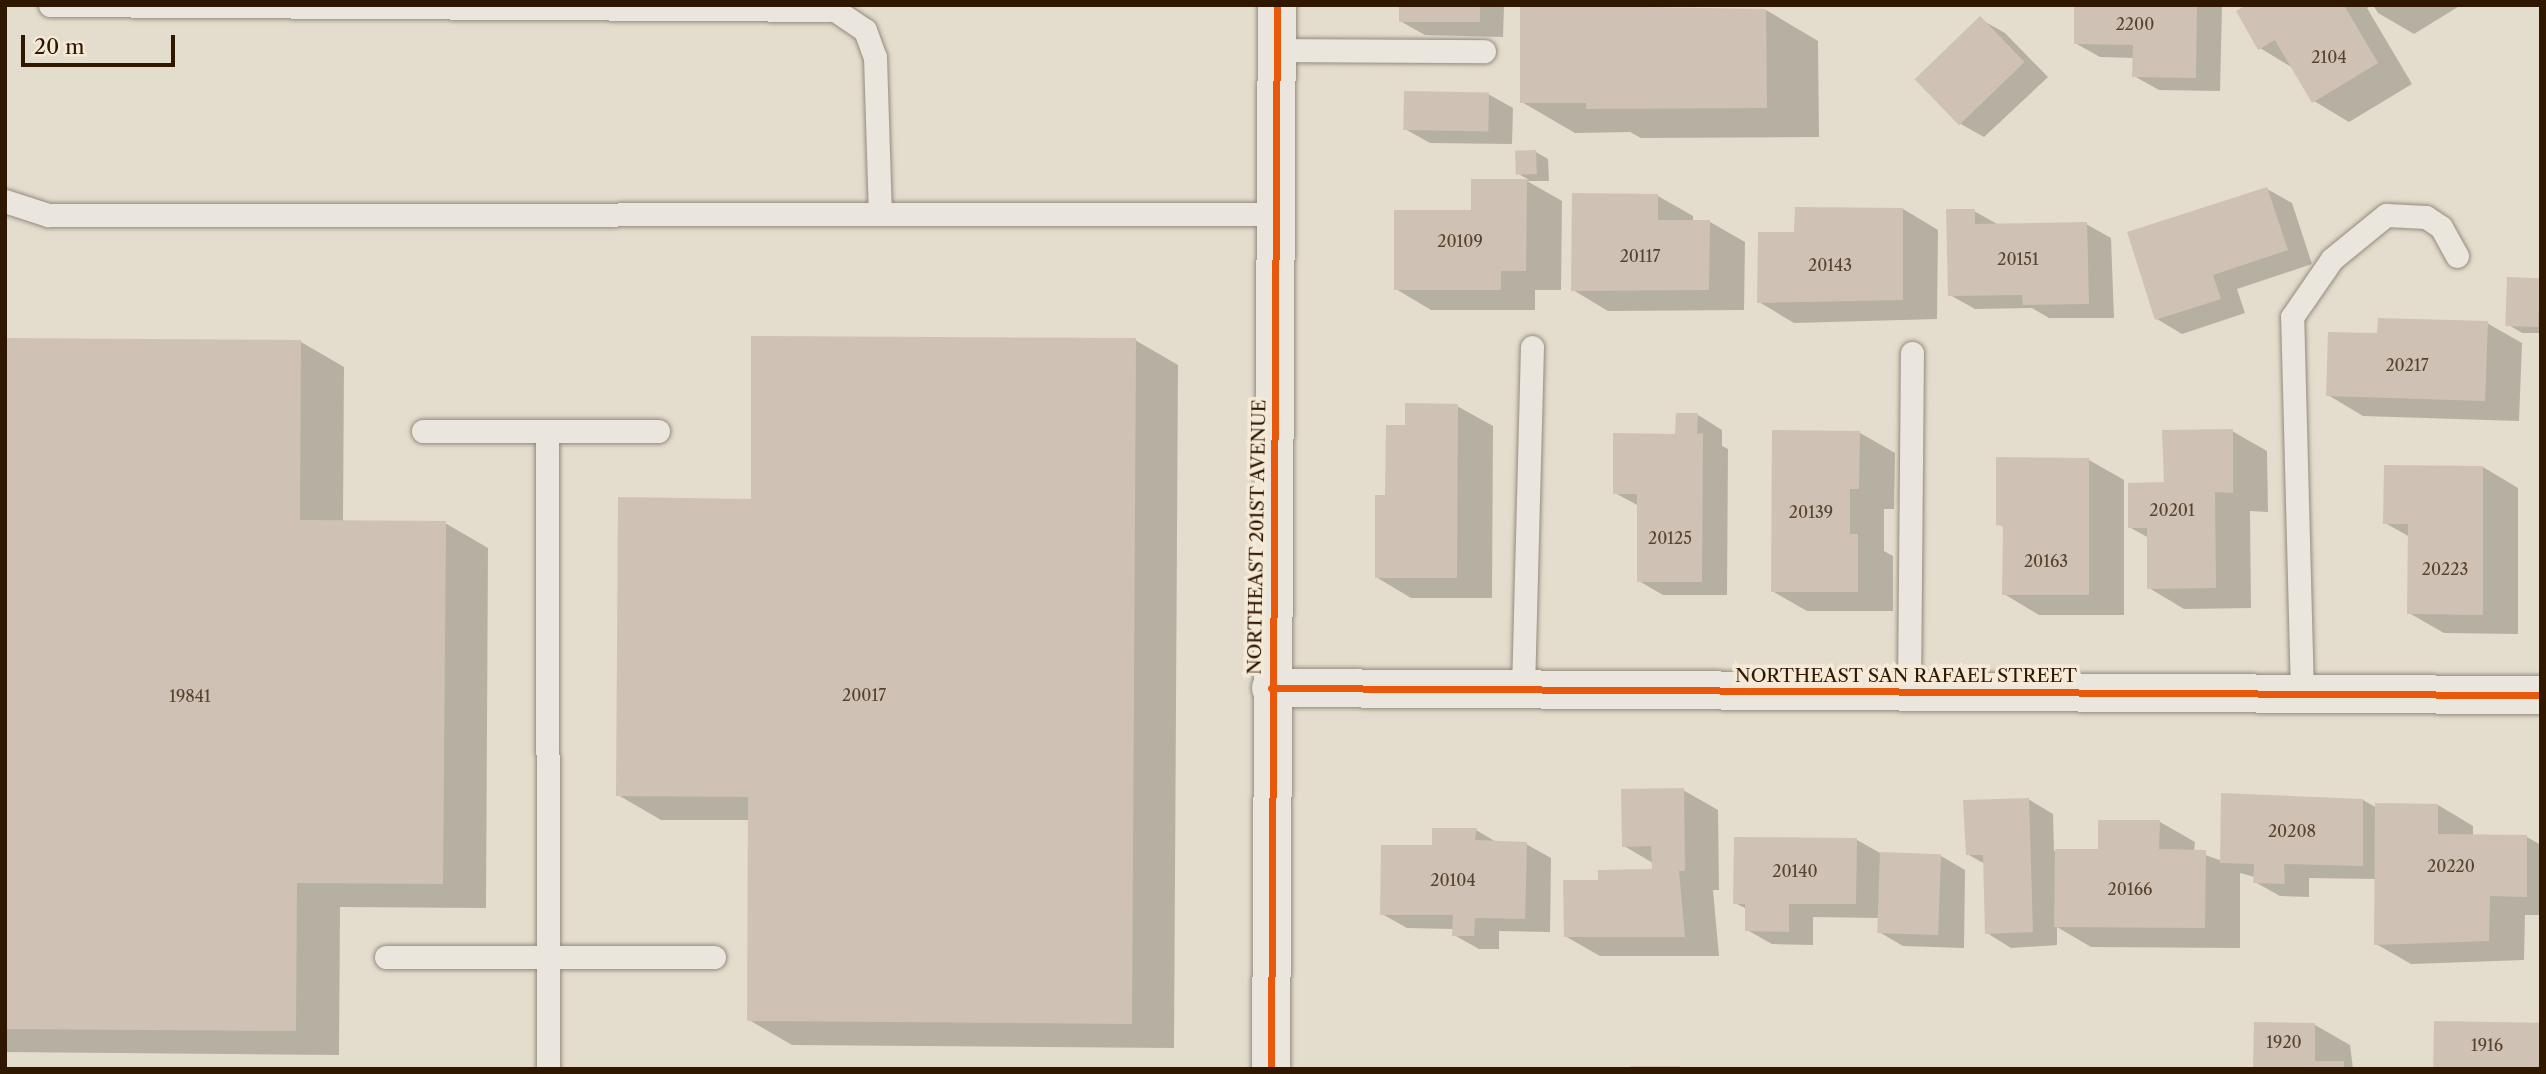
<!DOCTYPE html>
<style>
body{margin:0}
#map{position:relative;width:2546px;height:1074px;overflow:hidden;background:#e4dccc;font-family:"Libre Caslon Text",serif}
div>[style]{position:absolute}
.shadow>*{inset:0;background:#0003}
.building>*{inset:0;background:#cfc2b5;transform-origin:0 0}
.roads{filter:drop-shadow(0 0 2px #938b7e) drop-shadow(0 0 2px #938b7e)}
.lane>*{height:23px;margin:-11.5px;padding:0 11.5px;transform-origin:11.5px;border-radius:11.5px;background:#eae5dd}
.street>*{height:38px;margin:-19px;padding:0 19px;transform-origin:19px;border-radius:19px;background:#eae5dd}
.secondary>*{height:38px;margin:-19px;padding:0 19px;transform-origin:19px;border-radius:19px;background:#eae5dd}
.cycleway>*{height:7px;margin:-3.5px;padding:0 3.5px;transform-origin:3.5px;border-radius:3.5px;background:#e8590c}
span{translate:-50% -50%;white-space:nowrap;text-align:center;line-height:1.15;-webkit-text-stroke:7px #f4ead7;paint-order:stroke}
.number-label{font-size:16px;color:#57422d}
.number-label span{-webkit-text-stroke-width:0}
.street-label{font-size:19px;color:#2f1700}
.frame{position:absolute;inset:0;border:7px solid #2f1700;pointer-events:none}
.scale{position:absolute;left:21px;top:35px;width:154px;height:32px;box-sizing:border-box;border:4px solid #2f1700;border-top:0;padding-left:9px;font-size:21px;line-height:24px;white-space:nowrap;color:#2f1700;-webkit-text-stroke:5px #f4ead7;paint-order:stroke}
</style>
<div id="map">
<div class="shadow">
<i style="clip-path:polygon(1401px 5px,1504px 5px,1503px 37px,1425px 35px,1400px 21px)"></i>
<i style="clip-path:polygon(2075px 5px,2222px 5px,2220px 91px,2159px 90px,2134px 76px,2135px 58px,2100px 57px,2075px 43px)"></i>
<i style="clip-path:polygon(2250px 5px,2372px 5px,2367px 8px,2412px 84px,2349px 122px,2314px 101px,2293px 68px,2260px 48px)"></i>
<i style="clip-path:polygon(2373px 5px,2461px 5px,2414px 34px,2378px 13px)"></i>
<i style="clip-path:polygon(1766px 10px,1818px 41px,1819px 137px,1641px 138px,1630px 132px,1575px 133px,1522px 102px)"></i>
<i style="clip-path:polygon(1980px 19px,2005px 33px,2048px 77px,1984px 137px,1959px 123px)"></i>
<i style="clip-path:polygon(1488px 94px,1513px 108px,1512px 144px,1430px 143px,1405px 129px)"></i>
<i style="clip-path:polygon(1536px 152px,1548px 159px,1549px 181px,1527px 181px,1562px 201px,1561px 290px,1535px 290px,1535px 310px,1431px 310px,1396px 289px,1473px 212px,1473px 180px,1529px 180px,1517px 173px)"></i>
<i style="clip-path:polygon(2267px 189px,2292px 203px,2312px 264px,2237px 289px,2245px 313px,2182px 334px,2157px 319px)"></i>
<i style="clip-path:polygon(1658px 196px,1693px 216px,1693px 222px,1710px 222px,1745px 242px,1744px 310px,1608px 311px,1573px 290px)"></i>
<i style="clip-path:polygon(1903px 209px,1938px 230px,1937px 319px,1794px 323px,1759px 302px,1796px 233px)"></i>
<i style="clip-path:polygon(1974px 211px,1999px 225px,2086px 224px,2111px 238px,2114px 318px,2049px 318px,2032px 308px,1975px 309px,1950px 295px)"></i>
<i style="clip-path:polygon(2541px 280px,2541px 333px,2522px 333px,2509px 325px)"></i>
<i style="clip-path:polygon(2487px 323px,2522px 343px,2519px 421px,2363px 416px,2328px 395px,2379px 335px)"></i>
<i style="clip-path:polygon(5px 340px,301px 342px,344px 367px,343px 522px,445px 523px,488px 548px,486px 908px,340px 907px,339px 1055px,5px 1052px)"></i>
<i style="clip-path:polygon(1135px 340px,1178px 365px,1174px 1048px,792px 1045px,749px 1020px,750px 820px,661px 820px,618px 795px,752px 501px)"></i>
<i style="clip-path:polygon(1457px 406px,1493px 426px,1492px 598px,1411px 598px,1376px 577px,1387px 497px,1407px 427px)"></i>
<i style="clip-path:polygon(1698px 415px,1722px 430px,1722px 446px,1728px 449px,1727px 595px,1663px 595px,1639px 581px,1639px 506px,1615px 493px)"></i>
<i style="clip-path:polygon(2232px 431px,2267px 451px,2268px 512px,2250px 511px,2251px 608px,2184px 609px,2149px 588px,2149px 538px,2129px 527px,2165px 483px)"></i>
<i style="clip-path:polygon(1860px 433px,1895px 453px,1894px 509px,1884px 509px,1884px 551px,1893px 556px,1893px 611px,1807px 611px,1772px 591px)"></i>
<i style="clip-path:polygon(2089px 460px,2124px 480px,2124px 615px,2039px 615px,2004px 594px,2005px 528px,1998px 524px)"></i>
<i style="clip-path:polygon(2483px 467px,2518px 488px,2518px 634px,2444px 633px,2409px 613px,2410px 537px,2385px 523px)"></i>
<i style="clip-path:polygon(1683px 790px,1718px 810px,1719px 890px,1713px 890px,1719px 956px,1600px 956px,1565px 936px,1600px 881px,1654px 871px,1653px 863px,1624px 846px)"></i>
<i style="clip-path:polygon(2028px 799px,2053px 814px,2054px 851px,2100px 851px,2160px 822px,2195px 842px,2194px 851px,2222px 861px,2363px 800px,2377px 808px,2438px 805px,2473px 826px,2473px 836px,2527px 837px,2541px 845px,2541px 915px,2525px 915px,2524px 960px,2411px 964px,2376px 944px,2377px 879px,2309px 878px,2309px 897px,2280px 896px,2255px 882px,2255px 877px,2240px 873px,2240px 948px,2091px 947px,2057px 927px,2057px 945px,2011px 948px,1987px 933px,1985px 864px,1967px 854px)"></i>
<i style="clip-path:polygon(1476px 830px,1498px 843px,1526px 844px,1551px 858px,1550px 932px,1499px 931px,1499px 949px,1479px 949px,1454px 935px,1454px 929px,1407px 928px,1382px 914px,1434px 847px)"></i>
<i style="clip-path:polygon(1857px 840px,1882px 854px,1941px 856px,1965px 870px,1964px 948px,1903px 946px,1879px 932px,1879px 918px,1813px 917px,1813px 945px,1772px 944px,1747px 930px,1747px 909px,1735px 903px)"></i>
<i style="clip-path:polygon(2315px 1025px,2350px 1045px,2353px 1069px,2255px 1069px)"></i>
</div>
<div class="building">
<i style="left:1399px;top:5px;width:81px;height:17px"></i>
<i style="clip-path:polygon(1520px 5px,1766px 9px,1767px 108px,1586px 109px,1586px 103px,1520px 103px)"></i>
<i style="clip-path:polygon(2074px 5px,2197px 5px,2196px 78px,2132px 77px,2133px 45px,2074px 44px)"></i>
<i style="clip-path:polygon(2246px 5px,2344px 5px,2378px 63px,2312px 103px,2275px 40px,2258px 50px,2236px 11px)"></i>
<i style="left:1980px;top:16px;width:64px;height:91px;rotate:46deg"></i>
<i style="left:1404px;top:91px;width:85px;height:39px;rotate:1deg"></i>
<i style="left:1536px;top:150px;width:24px;height:21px;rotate:88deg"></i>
<i style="clip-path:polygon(1471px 179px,1527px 179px,1526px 271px,1501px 271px,1501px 290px,1394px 290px,1394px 210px,1471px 210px)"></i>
<i style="clip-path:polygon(2267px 187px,2288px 250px,2213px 275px,2221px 299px,2155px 320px,2127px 232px)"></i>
<i style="clip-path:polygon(1572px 193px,1658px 194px,1658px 220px,1710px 220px,1709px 290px,1571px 291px)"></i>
<i style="clip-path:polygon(1795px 207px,1903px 208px,1903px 300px,1757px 303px,1758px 232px,1794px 232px)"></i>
<i style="clip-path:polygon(1946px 209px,1975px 209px,1975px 224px,2087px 222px,2089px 304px,2023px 305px,2022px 295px,1948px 296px)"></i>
<i style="left:2507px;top:277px;width:33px;height:49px;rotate:2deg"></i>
<i style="clip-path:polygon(2378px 318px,2488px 321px,2485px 401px,2326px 396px,2328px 332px,2377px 333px)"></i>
<i style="clip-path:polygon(751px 336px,1136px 338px,1132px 1024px,747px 1021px,748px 797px,616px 796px,618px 497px,751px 499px)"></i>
<i style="clip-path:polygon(5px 338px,301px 340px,300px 520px,446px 521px,443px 884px,297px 883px,296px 1031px,5px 1029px)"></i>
<i style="clip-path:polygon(1405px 403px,1458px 404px,1457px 578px,1375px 578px,1375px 495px,1385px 495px,1386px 425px,1405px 425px)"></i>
<i style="clip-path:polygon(1676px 413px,1698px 413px,1697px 434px,1703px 433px,1702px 582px,1637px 582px,1637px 494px,1613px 494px,1613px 433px,1675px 434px)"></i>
<i style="clip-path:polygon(2233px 429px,2233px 493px,2215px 492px,2216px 588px,2147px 589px,2147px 528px,2128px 528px,2128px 483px,2164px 482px,2162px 430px)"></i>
<i style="clip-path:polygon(1772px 430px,1860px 431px,1859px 489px,1850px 489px,1850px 534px,1858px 534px,1858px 592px,1771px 592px)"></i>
<i style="clip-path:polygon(1996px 457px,2089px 458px,2089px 595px,2002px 595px,2003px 526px,1996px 525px)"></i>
<i style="clip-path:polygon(2384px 465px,2483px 466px,2483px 615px,2407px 614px,2408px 524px,2383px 524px)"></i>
<i style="clip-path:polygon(1684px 788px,1685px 871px,1679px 871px,1685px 937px,1564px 937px,1563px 880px,1598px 880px,1598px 870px,1652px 869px,1651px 846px,1622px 847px,1621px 789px)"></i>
<i style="clip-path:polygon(2221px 793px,2363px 799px,2363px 866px,2284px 864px,2285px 884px,2253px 883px,2254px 864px,2220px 863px)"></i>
<i style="clip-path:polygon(2029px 798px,2033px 932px,1985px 934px,1983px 855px,1966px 855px,1963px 800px)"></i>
<i style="clip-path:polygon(2375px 803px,2438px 804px,2438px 834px,2527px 835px,2527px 897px,2490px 896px,2489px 941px,2374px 945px)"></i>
<i style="clip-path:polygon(2098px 820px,2160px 820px,2159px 849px,2206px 850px,2205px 928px,2054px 927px,2055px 849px,2098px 849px)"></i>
<i style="clip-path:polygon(1432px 828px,1477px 828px,1475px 840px,1527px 842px,1525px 919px,1475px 918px,1474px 936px,1452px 936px,1453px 915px,1380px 915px,1381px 845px,1432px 845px)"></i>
<i style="clip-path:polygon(1734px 837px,1857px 838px,1856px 904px,1789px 904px,1789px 932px,1745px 931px,1745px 904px,1733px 904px)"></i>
<i style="left:1880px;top:852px;width:61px;height:81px;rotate:2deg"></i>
<i style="left:2434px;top:1021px;width:107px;height:48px;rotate:1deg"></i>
<i style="clip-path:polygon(2254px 1022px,2315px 1023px,2315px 1061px,2344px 1061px,2344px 1069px,2253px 1069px)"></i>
<i style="left:1630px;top:1066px;width:50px;height:3px"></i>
</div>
<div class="roads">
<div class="lane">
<i style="left:50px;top:5px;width:785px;rotate:0.36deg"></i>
<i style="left:835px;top:10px;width:36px;rotate:34deg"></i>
<i style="left:865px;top:30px;width:29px;rotate:70deg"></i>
<i style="left:875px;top:57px;width:155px;rotate:88.2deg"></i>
<i style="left:1277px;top:50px;width:207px;rotate:0.3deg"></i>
<i style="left:5px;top:201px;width:45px;rotate:18deg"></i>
<i style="left:48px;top:215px;width:1228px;rotate:-0.05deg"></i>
<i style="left:423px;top:431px;width:235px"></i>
<i style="left:547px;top:431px;width:638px;rotate:89.91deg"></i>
<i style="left:1523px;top:690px;width:343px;rotate:-88.5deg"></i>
<i style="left:1909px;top:692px;width:339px;rotate:-89.5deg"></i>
<i style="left:2302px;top:693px;width:376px;rotate:-91.5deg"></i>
<i style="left:2292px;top:317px;width:70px;rotate:-55.4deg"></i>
<i style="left:2332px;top:259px;width:70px;rotate:-39.2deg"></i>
<i style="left:2386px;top:215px;width:40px;rotate:2.9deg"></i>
<i style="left:2426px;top:217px;width:18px;rotate:34deg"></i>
<i style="left:2441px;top:227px;width:33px;rotate:61deg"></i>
<i style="left:386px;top:957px;width:328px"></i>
</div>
<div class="street">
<i style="left:1271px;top:688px;width:1270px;rotate:0.32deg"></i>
</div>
<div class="secondary">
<i style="left:1271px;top:1069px;width:1064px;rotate:-89.68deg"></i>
</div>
</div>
<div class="cycleway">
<i style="left:1271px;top:688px;width:1270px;rotate:0.32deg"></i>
<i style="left:1271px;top:1069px;width:1064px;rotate:-89.68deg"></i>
</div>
<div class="number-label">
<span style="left:2135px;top:24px">2200</span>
<span style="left:2329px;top:57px">2104</span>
<span style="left:1460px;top:241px">20109</span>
<span style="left:1640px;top:256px">20117</span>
<span style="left:2018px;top:259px">20151</span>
<span style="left:1830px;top:265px">20143</span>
<span style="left:2407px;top:365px">20217</span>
<span style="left:2172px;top:510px">20201</span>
<span style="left:1811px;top:512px">20139</span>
<span style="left:1670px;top:538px">20125</span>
<span style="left:2046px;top:561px">20163</span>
<span style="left:2445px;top:569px">20223</span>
<span style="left:864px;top:695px">20017</span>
<span style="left:190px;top:696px">19841</span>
<span style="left:2292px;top:831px">20208</span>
<span style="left:2451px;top:866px">20220</span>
<span style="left:1795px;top:871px">20140</span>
<span style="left:1453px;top:880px">20104</span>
<span style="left:2130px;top:889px">20166</span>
<span style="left:2284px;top:1042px">1920</span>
<span style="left:2487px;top:1045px">1916</span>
</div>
<div class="street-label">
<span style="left:1257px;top:537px;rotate:-89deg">NORTHEAST 201ST AVENUE</span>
<span style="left:1906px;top:676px">NORTHEAST SAN RAFAEL STREET</span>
</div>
<div class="frame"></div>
<div class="scale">20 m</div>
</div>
